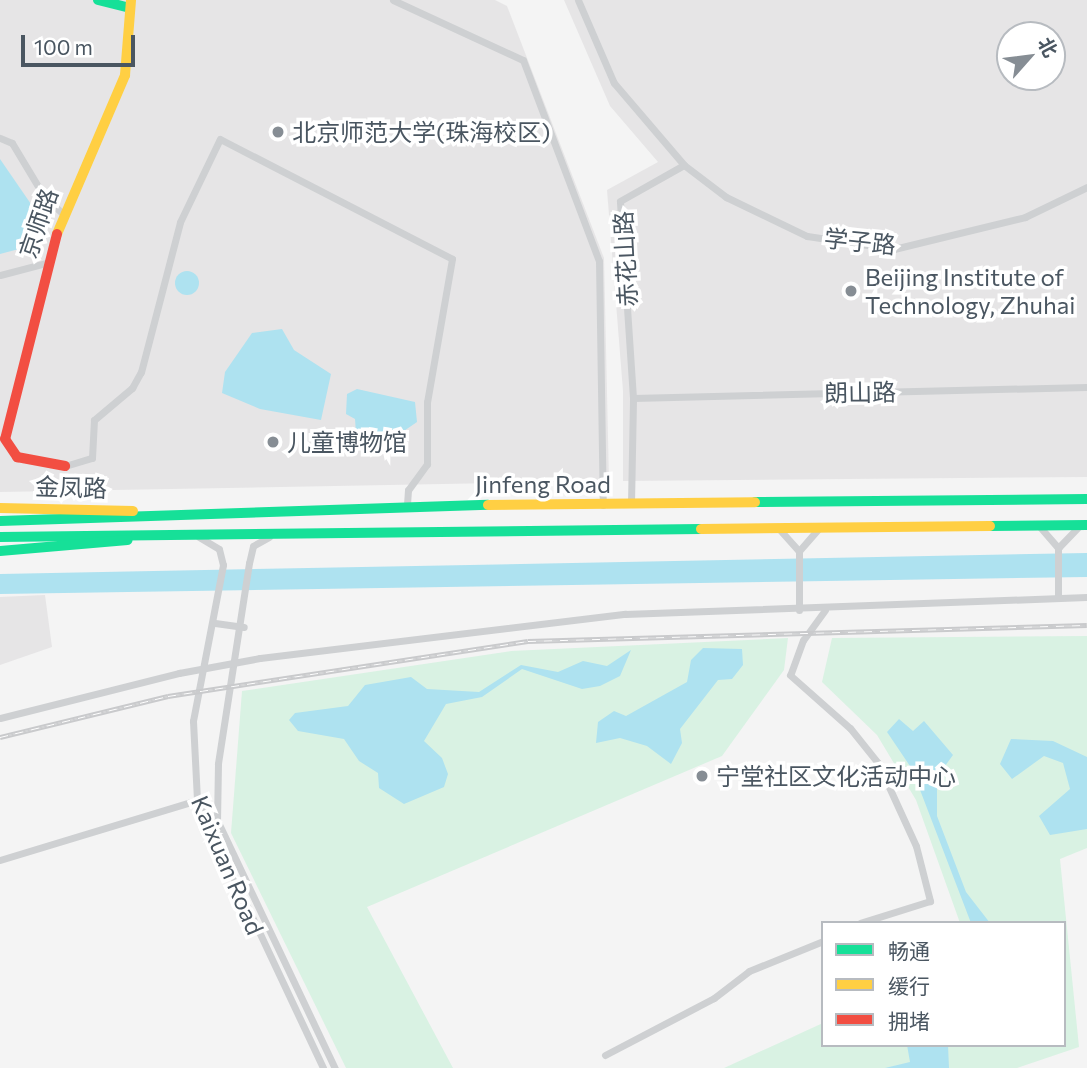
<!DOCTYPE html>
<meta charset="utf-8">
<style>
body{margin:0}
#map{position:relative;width:1087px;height:1068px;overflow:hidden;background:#f4f4f4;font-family:Commissioner,"Noto Sans SC",sans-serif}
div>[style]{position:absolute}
.education>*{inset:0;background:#e6e5e6}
.green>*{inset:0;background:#d9f2e3}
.water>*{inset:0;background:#aee2f0}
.round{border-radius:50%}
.street>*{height:7px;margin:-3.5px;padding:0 3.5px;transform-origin:3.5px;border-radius:3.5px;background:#ced0d2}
.fast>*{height:10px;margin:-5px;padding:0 5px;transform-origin:5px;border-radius:5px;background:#16e098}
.slow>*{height:10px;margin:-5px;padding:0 5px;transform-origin:5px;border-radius:5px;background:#ffcf43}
.jam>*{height:10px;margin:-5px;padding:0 5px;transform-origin:5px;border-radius:5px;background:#f24e42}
.rail>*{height:5px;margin-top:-2.5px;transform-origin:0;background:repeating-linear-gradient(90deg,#fff 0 8px,#c9cacc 0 16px);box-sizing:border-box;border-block:2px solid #c9cacc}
.street-bridge>*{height:7px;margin:-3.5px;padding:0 3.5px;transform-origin:3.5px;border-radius:3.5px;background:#ced0d2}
.dots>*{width:19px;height:19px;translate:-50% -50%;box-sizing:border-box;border:4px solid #fff;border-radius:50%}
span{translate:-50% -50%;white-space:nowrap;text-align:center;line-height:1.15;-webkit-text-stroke:7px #fff;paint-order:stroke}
.poi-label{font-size:24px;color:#4a5661}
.left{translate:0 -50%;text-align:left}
.street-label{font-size:24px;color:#4a5661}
.legend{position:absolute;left:821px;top:921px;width:245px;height:126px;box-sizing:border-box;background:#fff;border:2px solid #b7bbc0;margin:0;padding:9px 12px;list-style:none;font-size:21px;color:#4a5661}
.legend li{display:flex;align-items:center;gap:14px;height:35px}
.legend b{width:35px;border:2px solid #b7bbc0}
.north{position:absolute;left:996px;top:21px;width:70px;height:70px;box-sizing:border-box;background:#fff;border:2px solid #b7bbc0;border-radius:50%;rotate:62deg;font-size:19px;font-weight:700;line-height:28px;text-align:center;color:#4a5661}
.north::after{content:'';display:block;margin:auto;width:24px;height:32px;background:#868d94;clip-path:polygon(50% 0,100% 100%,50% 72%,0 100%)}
.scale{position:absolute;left:21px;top:35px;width:114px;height:32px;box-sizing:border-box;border:4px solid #4a5661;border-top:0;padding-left:9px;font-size:21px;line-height:24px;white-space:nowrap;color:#4a5661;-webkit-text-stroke:5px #fff;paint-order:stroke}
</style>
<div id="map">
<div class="education">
<i style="clip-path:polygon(0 0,495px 0,507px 6px,604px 258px,609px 481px,0 492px)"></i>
<i style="clip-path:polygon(evenodd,564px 0,1087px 0,1087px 477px,623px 481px,623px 391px,607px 190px,658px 162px,610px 106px,564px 0,1010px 35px,1052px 35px,1052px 77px,1010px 77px,1010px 35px)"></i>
<i style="clip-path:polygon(45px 595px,52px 647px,0 665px,0 597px)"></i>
</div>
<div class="green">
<i style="clip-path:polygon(1087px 636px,1087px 848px,1060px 859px,1079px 1047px,1017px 1068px,724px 1068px,823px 1023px,823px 1045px,1064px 1045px,1064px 923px,960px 923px,916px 800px,877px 735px,822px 682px,832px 638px)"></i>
<i style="clip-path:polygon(788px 638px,784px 670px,722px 756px,367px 907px,453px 1068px,346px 1068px,231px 833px,242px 691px,511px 651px)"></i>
</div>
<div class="water">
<i style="clip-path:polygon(0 159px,44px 223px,34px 245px,0 254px)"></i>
<i class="round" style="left:175px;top:271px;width:24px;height:24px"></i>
<i style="clip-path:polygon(282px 329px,294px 350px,331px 374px,321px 420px,260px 409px,222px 393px,225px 372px,252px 333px)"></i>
<i style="clip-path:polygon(357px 389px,415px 402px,417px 422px,376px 450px,356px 433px,355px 419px,346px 414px,347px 394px)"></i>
<i style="clip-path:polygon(1087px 553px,1087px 577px,0 594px,0 574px)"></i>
<i style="clip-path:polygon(703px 648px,742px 649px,743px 665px,732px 679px,718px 680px,680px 729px,682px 743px,671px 764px,647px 746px,620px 738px,596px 743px,598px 722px,614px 711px,626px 716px,687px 682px,691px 660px)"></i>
<i style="clip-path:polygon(631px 650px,620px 676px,600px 686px,582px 689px,522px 669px,482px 697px,446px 704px,424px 741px,442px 758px,448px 774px,444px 787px,404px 804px,379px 788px,378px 773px,359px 761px,344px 739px,298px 731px,289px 720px,295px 713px,348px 706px,365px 685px,411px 677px,427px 689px,479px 692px,521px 665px,558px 672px,583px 661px,607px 666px)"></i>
<i style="clip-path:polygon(899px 719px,913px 731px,924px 721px,953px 755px,937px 777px,937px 816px,966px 892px,990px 923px,971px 923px,912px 769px,887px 732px)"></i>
<i style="clip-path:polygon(1011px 739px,1053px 741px,1087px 757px,1087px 829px,1050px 835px,1039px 816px,1070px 789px,1063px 763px,1044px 756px,1012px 779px,1000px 764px)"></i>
<i style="clip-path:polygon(907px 1045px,948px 1045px,949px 1068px,885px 1068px,910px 1062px)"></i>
</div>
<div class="street">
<i style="left:393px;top:0;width:143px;rotate:24.8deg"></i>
<i style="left:523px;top:60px;width:215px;rotate:69.3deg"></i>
<i style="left:599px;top:261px;width:244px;rotate:89.1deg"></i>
<i style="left:578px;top:0;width:90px;rotate:66.6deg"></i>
<i style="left:614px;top:83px;width:108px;rotate:49.5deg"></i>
<i style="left:684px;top:165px;width:53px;rotate:37.3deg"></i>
<i style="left:726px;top:197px;width:90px;rotate:25.7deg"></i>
<i style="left:807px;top:236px;width:88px;rotate:8.5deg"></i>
<i style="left:894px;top:249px;width:135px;rotate:-13.7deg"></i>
<i style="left:1025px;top:217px;width:69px;rotate:-25.8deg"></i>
<i style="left:0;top:138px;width:13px;rotate:23deg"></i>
<i style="left:12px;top:143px;width:64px;rotate:59deg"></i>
<i style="left:45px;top:198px;width:23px;rotate:41deg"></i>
<i style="left:0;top:275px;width:48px;rotate:-14.6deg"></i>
<i style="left:633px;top:398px;width:454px;rotate:-1.4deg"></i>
<i style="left:65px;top:466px;width:28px;rotate:-17deg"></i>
<i style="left:92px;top:458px;width:38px;rotate:-87deg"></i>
<i style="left:94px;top:420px;width:50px;rotate:-40.1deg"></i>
<i style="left:132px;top:388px;width:18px;rotate:-61deg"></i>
<i style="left:141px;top:372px;width:155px;rotate:-75.4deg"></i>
<i style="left:180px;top:222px;width:92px;rotate:-64.3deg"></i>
<i style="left:220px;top:139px;width:261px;rotate:27.3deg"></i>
<i style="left:452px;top:259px;width:145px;rotate:99.9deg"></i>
<i style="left:427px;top:402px;width:62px;rotate:90deg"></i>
<i style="left:427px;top:464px;width:32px;rotate:126deg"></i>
<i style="left:408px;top:490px;width:16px;rotate:94deg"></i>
<i style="left:631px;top:504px;width:106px;rotate:-88.9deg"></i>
<i style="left:633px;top:398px;width:197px;rotate:-93.8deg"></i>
<i style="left:620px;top:201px;width:73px;rotate:-29.4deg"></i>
<i style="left:1040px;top:527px;width:28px;rotate:49deg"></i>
<i style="left:1058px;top:548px;width:49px;rotate:90deg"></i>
<i style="left:780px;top:530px;width:28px;rotate:48deg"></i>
<i style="left:199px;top:537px;width:23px;rotate:31deg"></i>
<i style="left:219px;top:549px;width:16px;rotate:76deg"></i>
<i style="left:223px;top:565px;width:159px;rotate:100.9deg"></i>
<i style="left:193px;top:721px;width:79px;rotate:87.1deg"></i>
<i style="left:197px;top:800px;width:296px;rotate:64.8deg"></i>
<i style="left:269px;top:537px;width:18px;rotate:151deg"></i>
<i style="left:253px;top:546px;width:17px;rotate:103deg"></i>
<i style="left:249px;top:563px;width:203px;rotate:98.8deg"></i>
<i style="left:218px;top:764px;width:56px;rotate:91deg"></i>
<i style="left:217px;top:820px;width:275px;rotate:64.6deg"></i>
<i style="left:1058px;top:548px;width:30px;rotate:-46deg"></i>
<i style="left:799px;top:610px;width:59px;rotate:-90deg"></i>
<i style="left:799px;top:551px;width:29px;rotate:-49deg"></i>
<i style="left:825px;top:610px;width:37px;rotate:126deg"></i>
<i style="left:803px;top:640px;width:37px;rotate:110deg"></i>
<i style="left:790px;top:675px;width:80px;rotate:41.5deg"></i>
<i style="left:850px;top:728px;width:45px;rotate:51.3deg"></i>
<i style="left:878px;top:763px;width:91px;rotate:65.4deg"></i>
<i style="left:916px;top:846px;width:57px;rotate:75.7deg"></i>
<i style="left:930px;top:901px;width:73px;rotate:162.6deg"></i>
<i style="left:215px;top:623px;width:29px;rotate:8deg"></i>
<i style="left:260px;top:658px;width:368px;rotate:-6.9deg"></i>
<i style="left:625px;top:614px;width:462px;rotate:-2.1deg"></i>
<i style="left:0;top:718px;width:185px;rotate:-14.1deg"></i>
<i style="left:0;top:860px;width:206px;rotate:-16.9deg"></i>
<i style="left:605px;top:1055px;width:123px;rotate:-27.6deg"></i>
<i style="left:714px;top:998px;width:44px;rotate:-37.6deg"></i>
<i style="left:749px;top:971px;width:80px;rotate:-22.1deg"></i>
</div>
<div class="fast">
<i style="left:98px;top:0;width:33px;rotate:14deg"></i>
<i style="left:755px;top:502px;width:332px;rotate:-0.5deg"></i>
<i style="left:0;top:521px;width:488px;rotate:-1.9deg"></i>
<i style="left:990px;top:526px;width:97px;rotate:-0.6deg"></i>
<i style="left:0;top:537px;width:701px;rotate:-0.65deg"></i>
<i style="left:0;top:551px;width:128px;rotate:-4.9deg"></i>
</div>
<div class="slow">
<i style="left:57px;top:234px;width:173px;rotate:-66.8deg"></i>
<i style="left:125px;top:75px;width:75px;rotate:-85.4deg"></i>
<i style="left:488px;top:505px;width:267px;rotate:-0.6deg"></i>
<i style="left:0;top:508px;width:133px;rotate:1.3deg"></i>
<i style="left:701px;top:529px;width:289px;rotate:-0.6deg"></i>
</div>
<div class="jam">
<i style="left:57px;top:234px;width:211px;rotate:104.2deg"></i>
<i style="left:5px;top:439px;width:22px;rotate:56deg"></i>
<i style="left:17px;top:457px;width:49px;rotate:10.6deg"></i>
</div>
<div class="rail">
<i style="left:0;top:737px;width:173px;rotate:-13.7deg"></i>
<i style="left:168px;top:696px;width:364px;rotate:-8.7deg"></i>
<i style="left:528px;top:641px;width:559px;rotate:-1.64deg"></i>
</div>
<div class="street-bridge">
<i style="left:179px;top:673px;width:82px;rotate:-10.5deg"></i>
</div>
<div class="dots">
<i style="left:278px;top:132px;background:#868d94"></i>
<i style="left:851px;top:291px;background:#868d94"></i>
<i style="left:273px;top:442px;background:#868d94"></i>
<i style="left:702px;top:776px;background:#868d94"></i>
</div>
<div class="poi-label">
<span class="left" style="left:292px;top:132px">北京师范大学(珠海校区)</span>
<span class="left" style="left:865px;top:291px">Beijing Institute of<br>Technology, Zhuhai</span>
<span class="left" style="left:287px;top:442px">儿童博物馆</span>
<span class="left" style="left:716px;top:776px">宁堂社区文化活动中心</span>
</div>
<div class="street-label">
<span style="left:38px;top:223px;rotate:-71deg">京师路</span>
<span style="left:860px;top:241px;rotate:6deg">学子路</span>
<span style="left:625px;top:259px;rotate:-93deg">赤花山路</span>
<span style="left:860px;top:392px;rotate:-1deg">朗山路</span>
<span style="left:543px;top:484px">Jinfeng Road</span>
<span style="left:71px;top:487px;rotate:2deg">金凤路</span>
<span style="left:228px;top:865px;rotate:67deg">Kaixuan Road</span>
</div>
<ul class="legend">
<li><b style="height:9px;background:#16e098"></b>畅通</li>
<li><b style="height:9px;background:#ffcf43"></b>缓行</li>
<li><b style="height:9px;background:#f24e42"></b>拥堵</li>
</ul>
<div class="north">北</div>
<div class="scale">100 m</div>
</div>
